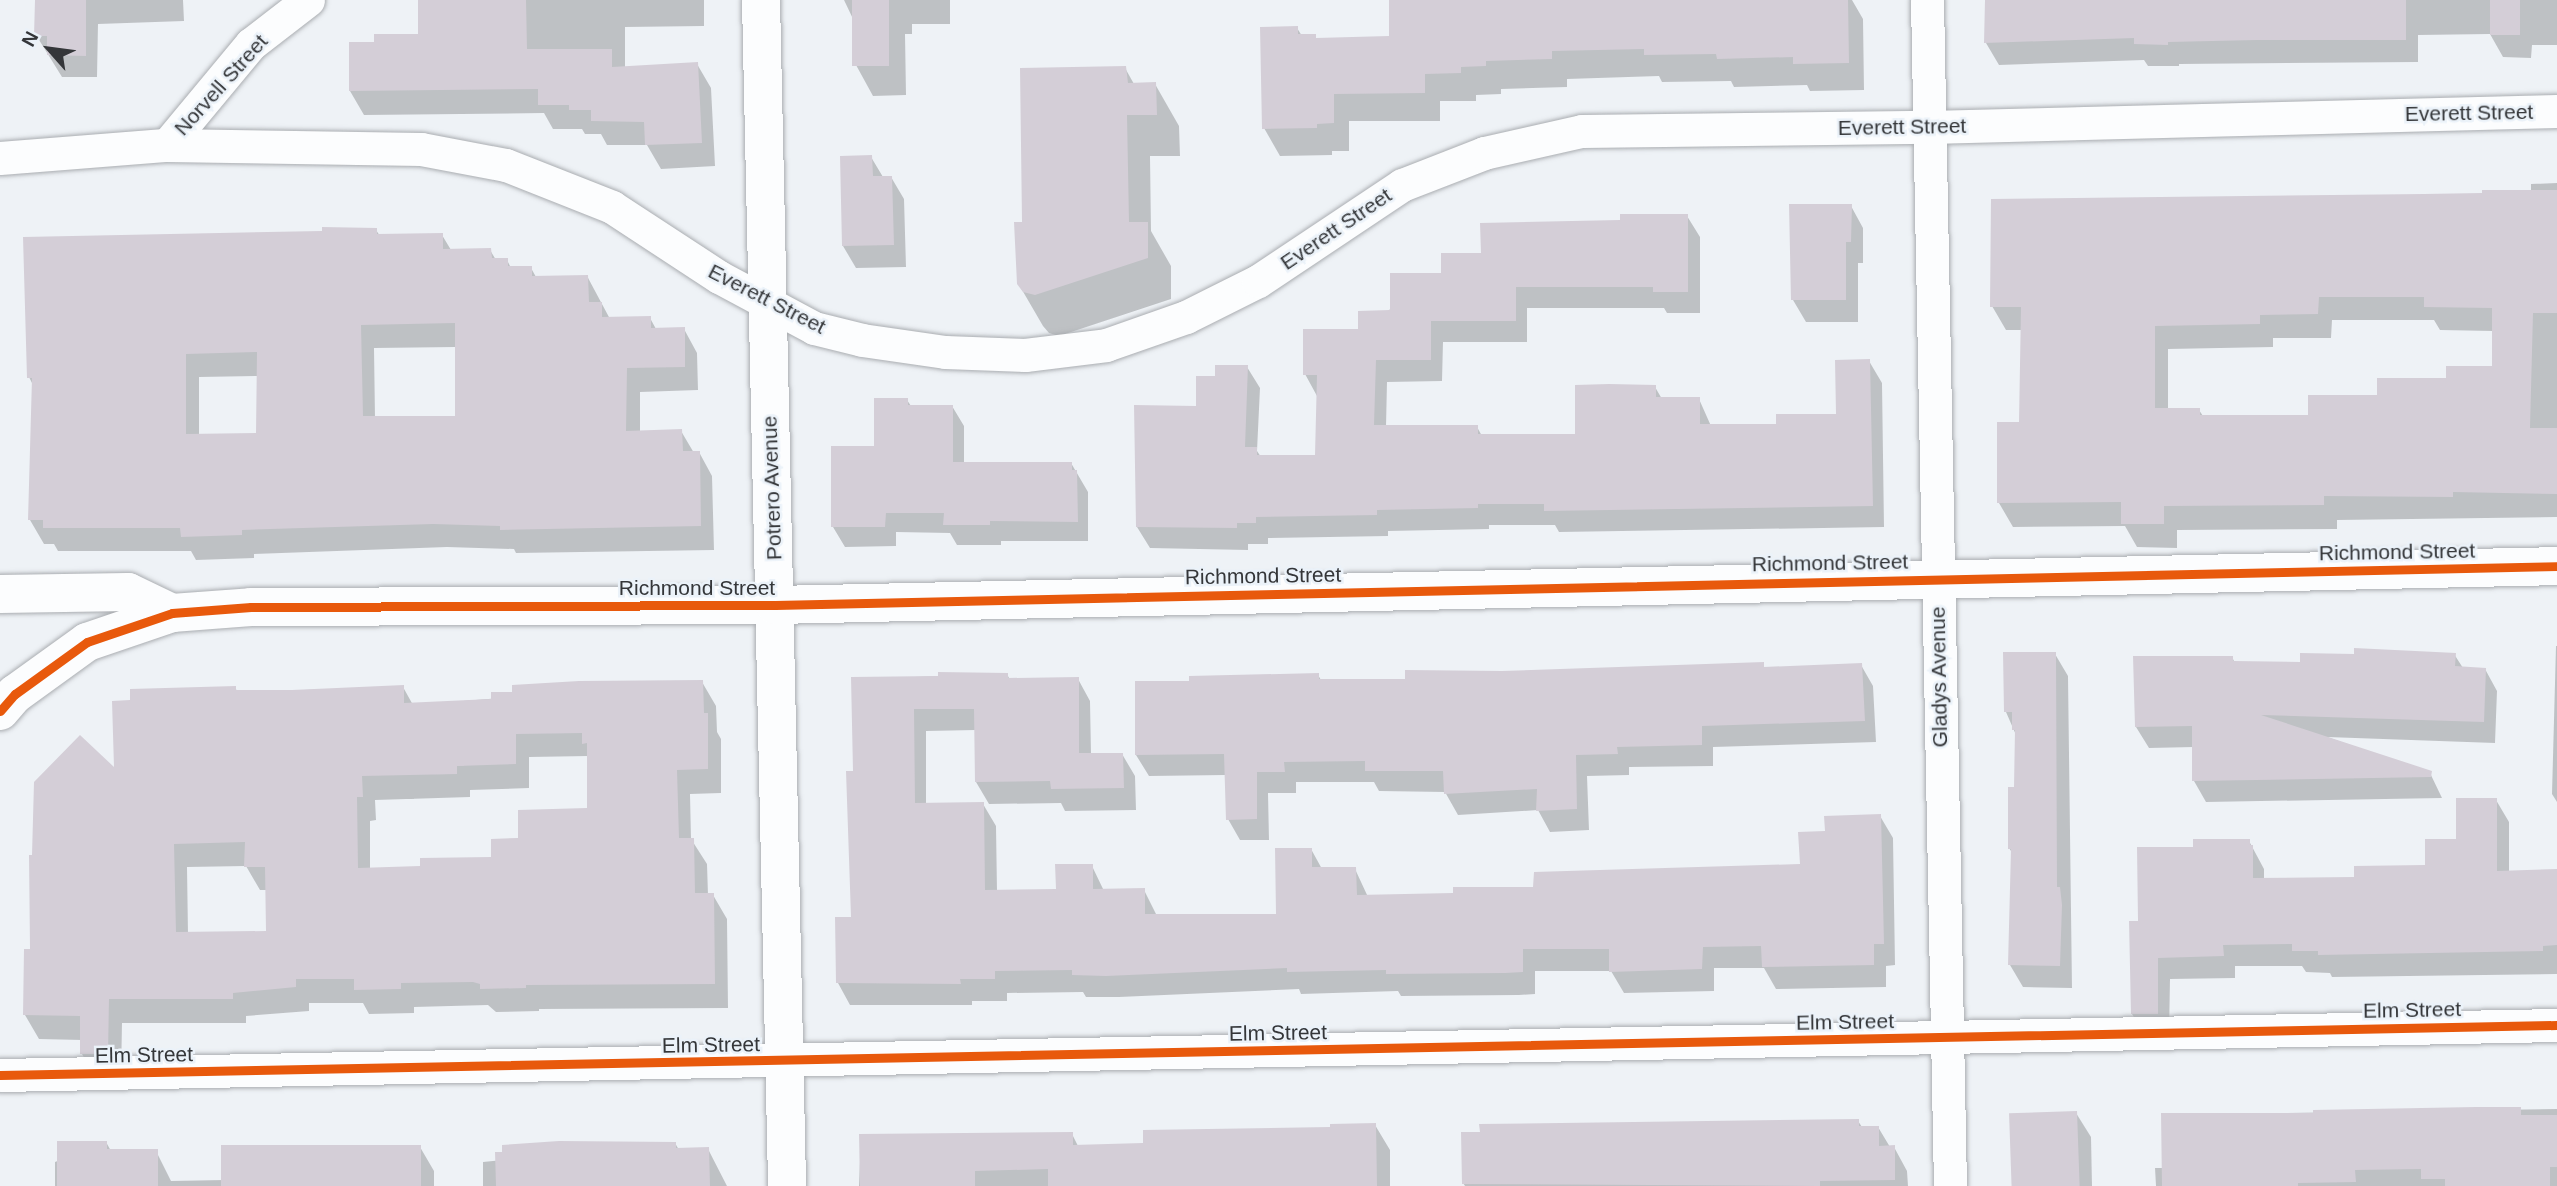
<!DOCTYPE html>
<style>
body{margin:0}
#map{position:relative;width:2557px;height:1186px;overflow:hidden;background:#eef2f6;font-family:Arial,sans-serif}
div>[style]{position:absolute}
.shadow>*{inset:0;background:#0003}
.building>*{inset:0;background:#d4ced7;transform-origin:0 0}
.roads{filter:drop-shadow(0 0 2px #aaadb1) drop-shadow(0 0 2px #aaadb1)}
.street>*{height:33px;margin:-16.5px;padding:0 16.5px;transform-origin:16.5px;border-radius:16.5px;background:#fcfdfe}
.secondary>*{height:38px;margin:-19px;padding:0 19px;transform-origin:19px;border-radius:19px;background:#fcfdfe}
.cycleway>*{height:9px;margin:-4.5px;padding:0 4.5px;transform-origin:4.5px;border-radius:4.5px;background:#e8590c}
span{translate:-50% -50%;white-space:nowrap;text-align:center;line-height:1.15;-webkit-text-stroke:5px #ebf2f9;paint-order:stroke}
.street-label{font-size:21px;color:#343639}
.north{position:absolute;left:14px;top:14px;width:70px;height:70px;-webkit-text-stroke:5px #ebf2f9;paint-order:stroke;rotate:298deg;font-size:19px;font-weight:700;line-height:28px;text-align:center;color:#343639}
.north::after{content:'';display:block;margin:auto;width:24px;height:32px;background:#343639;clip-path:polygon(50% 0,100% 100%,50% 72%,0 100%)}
</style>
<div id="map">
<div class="shadow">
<i style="clip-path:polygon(36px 0,183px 0,184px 21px,98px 24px,97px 77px,62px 77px,36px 35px)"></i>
<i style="clip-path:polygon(495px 0,704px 0,704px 26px,625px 27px,625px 68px,697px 64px,711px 88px,715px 166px,661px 169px,647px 145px,607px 145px,601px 134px,585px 134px,582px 129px,553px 129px,544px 113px,364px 115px,350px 91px,376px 44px,420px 36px)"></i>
<i style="clip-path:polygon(844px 0,950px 0,950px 24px,912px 24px,912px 34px,905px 34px,906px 95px,873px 96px,856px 65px,854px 21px)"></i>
<i style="clip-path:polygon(1391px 0,1852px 0,1863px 19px,1864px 90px,1810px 91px,1807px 85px,1734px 87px,1731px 81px,1662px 82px,1659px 76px,1567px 79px,1567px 87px,1501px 89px,1501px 94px,1476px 95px,1476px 101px,1440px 101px,1440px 121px,1349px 121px,1349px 151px,1332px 151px,1332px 155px,1280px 156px,1264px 128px,1297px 28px,1302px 36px,1317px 40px,1391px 38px)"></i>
<i style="clip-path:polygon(1987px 0,2557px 0,2557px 45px,2532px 45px,2531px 58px,2503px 57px,2490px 34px,2418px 35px,2418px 62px,2179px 64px,2179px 66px,2148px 66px,2144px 60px,1999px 65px,1986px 43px)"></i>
<i style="clip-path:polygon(1125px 68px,1134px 84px,1155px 84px,1179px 126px,1180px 156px,1150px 156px,1151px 231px,1171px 266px,1171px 299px,1059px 336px,1049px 333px,1043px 326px,1018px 283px)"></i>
<i style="clip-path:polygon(871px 157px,883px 177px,891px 177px,904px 199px,906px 267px,856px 268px,843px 246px)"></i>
<i style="clip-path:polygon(evenodd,2557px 183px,2557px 517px,2337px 520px,2337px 529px,2177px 530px,2177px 548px,2137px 547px,2125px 526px,2013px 527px,1999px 503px,2021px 424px,2023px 330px,2006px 330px,1992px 306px,2484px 195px,2531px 192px,2531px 184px,2557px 183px,2332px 320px,2434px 320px,2440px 330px,2493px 331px,2493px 367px,2310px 417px,2203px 416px,2199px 410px,2168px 410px,2168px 349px,2273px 347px,2273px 338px,2331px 338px,2332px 320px)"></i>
<i style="clip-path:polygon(1851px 206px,1863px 228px,1863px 263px,1858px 263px,1858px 322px,1806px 322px,1793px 300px)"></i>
<i style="clip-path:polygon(1687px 216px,1700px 237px,1700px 313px,1667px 313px,1664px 308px,1527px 308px,1527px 342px,1443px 342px,1442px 381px,1387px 382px,1386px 427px,1477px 427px,1482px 436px,1577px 436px,1655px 387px,1662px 399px,1699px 399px,1711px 426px,1777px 426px,1838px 416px,1869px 361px,1882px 383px,1884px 527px,1559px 532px,1555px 525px,1489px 525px,1489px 529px,1388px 531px,1388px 536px,1268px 538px,1268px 544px,1248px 544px,1248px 550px,1150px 548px,1137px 527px,1198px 408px,1217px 377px,1247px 367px,1260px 388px,1257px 451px,1261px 457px,1317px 457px,1317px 396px,1305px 374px,1359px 330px,1443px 274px,1482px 255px,1621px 222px)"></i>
<i style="clip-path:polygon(evenodd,376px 230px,380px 236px,442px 235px,451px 250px,490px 250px,496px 260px,507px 260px,511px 268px,531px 268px,536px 277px,587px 276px,610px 319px,650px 318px,656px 329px,684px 329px,697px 353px,698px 390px,640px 392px,640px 432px,681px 431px,694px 453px,699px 452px,712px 476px,714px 550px,516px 553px,514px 549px,447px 547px,254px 554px,254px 558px,196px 560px,191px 551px,58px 551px,54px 544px,44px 544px,30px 520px,34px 387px,29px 377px,324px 233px,376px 230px,456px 347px,456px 418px,375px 418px,374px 348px,456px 347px,376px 230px,259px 376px,258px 435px,199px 436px,199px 377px,259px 376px)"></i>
<i style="clip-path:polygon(907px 400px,911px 406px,952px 406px,964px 426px,964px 464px,1071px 463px,1088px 492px,1088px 541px,1001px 541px,1001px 545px,957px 545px,950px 533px,896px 532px,896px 546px,845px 547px,833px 527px)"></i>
<i style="clip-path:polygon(2556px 646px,2557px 646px,2557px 802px,2552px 794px)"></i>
<i style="clip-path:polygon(2055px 654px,2068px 676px,2072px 988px,2023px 987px,2010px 965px,2013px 854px,2009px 848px,2016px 789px,2016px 735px,2006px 712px)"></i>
<i style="clip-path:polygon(2454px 654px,2463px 668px,2485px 669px,2497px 691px,2495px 743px,2327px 737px,2430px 773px,2442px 798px,2206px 802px,2194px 781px,2194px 747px,2149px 748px,2136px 727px,2232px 657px,2235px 663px,2302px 663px,2356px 656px)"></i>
<i style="clip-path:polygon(1763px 664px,1765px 669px,1861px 665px,1873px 686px,1876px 742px,1713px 747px,1713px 766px,1629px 767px,1629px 775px,1587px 776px,1589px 830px,1550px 832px,1538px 810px,1458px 815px,1445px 792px,1379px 791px,1374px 782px,1296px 782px,1296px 793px,1268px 793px,1269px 840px,1240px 840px,1228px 819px,1226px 775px,1149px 776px,1136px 755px,1191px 683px,1318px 675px,1321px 680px,1407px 681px,1502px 673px)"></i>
<i style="clip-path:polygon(1007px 674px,1010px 680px,1078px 679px,1090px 701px,1091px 754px,1122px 754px,1135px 776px,1136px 810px,1065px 811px,1061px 803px,989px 804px,976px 782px,976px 730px,926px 731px,926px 805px,983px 804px,996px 826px,997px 891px,1057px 890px,1092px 866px,1104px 891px,1144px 890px,1157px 916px,1278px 915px,1311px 849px,1322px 869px,1355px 869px,1368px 897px,1455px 895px,1802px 866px,1827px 833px,1880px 816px,1893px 838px,1895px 965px,1886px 966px,1886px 987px,1776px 989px,1764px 968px,1714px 968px,1714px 991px,1624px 993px,1611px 971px,1535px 971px,1535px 994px,1519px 995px,1401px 996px,1398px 991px,1301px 994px,1299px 989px,1119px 997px,1086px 997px,1083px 992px,1007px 993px,1007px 1001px,972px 1001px,972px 1005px,850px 1005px,838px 983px,853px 918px,853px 679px)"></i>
<i style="clip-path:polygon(evenodd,702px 682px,716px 706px,717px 732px,721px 739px,721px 793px,690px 794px,691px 839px,707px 864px,708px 895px,713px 895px,727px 919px,728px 1008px,539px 1009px,539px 1011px,496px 1012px,488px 1005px,414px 1007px,414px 1013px,369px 1014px,363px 1003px,309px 1003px,309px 1011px,246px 1016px,246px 1023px,122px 1023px,121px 1077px,96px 1078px,82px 1054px,82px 1040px,39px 1039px,25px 1015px,31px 951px,116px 771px,235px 688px,238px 692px,403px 687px,413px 705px,702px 682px,589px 756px,589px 809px,520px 840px,493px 858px,422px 868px,370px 869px,370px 821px,376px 820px,375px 800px,470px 797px,470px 790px,529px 788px,529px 757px,589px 756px,702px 682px,246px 866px,260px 890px,267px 890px,268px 933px,188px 934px,187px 867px,246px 866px)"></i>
<i style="clip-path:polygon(2496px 800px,2509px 822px,2509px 872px,2557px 871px,2557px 974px,2332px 977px,2330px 973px,2306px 972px,2302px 966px,2235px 966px,2235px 978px,2170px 979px,2169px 1035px,2145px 1035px,2132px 1014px,2139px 923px,2194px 848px,2249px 841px,2264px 869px,2264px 880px,2356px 879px,2427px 866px,2458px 840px)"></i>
<i style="clip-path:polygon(2557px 1109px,2557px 1186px,2156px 1186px,2155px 1168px,2163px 1168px,2162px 1115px)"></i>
<i style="clip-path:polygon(2076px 1113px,2091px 1137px,2092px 1186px,2013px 1186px)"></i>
<i style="clip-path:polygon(1858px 1121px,1862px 1127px,1878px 1127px,1890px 1147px,1894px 1147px,1907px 1171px,1908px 1186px,1465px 1186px,1463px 1183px)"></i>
<i style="clip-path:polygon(1375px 1125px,1390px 1150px,1390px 1186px,859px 1186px,861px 1136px,1072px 1134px,1078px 1146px,1145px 1145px)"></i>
<i style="clip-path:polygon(106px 1142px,111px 1151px,156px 1151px,171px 1181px,224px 1180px,420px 1147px,434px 1171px,434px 1186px,55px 1186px,55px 1162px)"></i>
<i style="clip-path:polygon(675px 1143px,679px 1150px,708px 1149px,727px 1186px,483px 1186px,483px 1162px)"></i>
</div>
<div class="building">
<i style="clip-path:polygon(35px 0,86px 0,86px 56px,47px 55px,47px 36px,34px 36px)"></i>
<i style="clip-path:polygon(418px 0,526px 0,527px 49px,612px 49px,612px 67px,698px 62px,702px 143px,645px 145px,644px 122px,591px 121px,591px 110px,569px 110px,569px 105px,538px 105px,538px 89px,349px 91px,349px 42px,374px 42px,374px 34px,418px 34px)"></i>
<i style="left:852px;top:0;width:37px;height:66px"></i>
<i style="clip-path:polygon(1389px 0,1848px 0,1849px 63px,1793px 64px,1793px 57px,1717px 59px,1716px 54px,1644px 55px,1644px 49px,1552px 51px,1552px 59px,1486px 61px,1486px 66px,1461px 67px,1461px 73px,1425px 74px,1425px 93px,1334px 94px,1334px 123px,1317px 124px,1317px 128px,1262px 129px,1260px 27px,1298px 26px,1298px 34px,1316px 34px,1316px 38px,1389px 36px)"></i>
<i style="clip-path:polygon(1985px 0,2406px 0,2406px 40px,2257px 40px,2168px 42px,2168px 45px,2134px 44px,2134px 38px,1984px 43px)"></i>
<i style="left:2490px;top:0;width:30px;height:35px"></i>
<i style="clip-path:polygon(1126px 66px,1128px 83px,1156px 82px,1157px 115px,1127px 115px,1129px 222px,1148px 222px,1148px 258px,1035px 295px,1023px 292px,1017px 284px,1014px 222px,1022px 222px,1020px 68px)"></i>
<i style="clip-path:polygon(872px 155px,873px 176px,892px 176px,894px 245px,842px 246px,840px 156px)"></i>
<i style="clip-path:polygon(evenodd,2482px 190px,2557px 190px,2557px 313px,2533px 313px,2530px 428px,2557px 428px,2557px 494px,2453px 492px,2453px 497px,2324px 496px,2324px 505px,2164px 506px,2164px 524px,2121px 524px,2121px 502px,1997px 503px,1997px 422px,2019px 422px,2021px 307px,1990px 307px,1991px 199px,2424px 194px,2482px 193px,2482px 190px,2319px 297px,2424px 297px,2424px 307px,2492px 308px,2492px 366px,2446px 366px,2446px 378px,2377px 378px,2377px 395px,2308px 395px,2308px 415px,2200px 415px,2200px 408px,2155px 408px,2155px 326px,2260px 324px,2260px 315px,2318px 314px,2319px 297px)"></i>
<i style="clip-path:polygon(1789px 204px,1852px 204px,1851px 242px,1846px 242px,1846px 300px,1791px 300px)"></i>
<i style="clip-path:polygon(1620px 214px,1688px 214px,1688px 292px,1653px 292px,1653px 287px,1516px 287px,1516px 321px,1431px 321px,1431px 360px,1376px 360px,1374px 425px,1478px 425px,1478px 434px,1575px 434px,1575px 385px,1609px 384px,1656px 385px,1656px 397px,1700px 397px,1700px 424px,1776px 424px,1776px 414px,1836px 414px,1835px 360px,1870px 359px,1873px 506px,1544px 511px,1544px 504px,1478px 504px,1478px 508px,1377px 510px,1377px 515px,1256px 517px,1256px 523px,1237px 523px,1237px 528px,1136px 527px,1134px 405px,1196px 406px,1196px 376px,1215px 376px,1215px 365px,1248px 365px,1245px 447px,1257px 447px,1257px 455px,1315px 455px,1317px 375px,1303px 375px,1303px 329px,1358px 329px,1358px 311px,1390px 310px,1390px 273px,1441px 273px,1441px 253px,1481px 253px,1480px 223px,1620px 220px)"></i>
<i style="clip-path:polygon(evenodd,322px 227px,377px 228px,377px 234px,443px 233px,443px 249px,491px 248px,492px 258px,508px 258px,508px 266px,532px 266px,532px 276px,588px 275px,589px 302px,602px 302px,602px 317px,651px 316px,651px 328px,685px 327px,685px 367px,627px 368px,626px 431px,682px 429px,683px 451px,700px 451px,701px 526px,500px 530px,500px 526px,433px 524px,242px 530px,242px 535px,181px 537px,180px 528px,43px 528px,43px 520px,28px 520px,32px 378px,27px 378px,23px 237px,322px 231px,322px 227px,455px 323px,455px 416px,363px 416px,361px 325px,455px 323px,322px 227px,257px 352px,256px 433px,186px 434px,186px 354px,257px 352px)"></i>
<i style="clip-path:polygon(874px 398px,908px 398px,908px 405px,953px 405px,953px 462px,1072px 462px,1072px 470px,1077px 470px,1078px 522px,990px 521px,990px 525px,943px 525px,944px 513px,886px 513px,885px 527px,831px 527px,831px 446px,874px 446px)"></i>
<i style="clip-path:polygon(2354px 648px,2456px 653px,2455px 666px,2486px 668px,2484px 722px,2261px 715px,2432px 771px,2431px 777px,2192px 781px,2192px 726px,2135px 727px,2133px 656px,2233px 656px,2233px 661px,2300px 662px,2300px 653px,2354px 654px)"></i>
<i style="clip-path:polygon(2003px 652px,2056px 652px,2057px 887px,2060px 887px,2062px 905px,2060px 966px,2008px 965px,2011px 849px,2008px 849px,2008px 787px,2014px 787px,2015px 730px,2012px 730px,2012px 712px,2004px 712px)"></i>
<i style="clip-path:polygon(1764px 662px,1764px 667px,1862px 663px,1865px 721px,1702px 726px,1702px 745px,1617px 747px,1618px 754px,1576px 755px,1577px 809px,1536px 811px,1537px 789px,1444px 794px,1443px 771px,1365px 771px,1365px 761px,1284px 762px,1285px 772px,1257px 772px,1257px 819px,1226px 820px,1224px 754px,1135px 755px,1135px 681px,1189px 681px,1189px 676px,1319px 673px,1319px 679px,1405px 679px,1405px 670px,1502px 671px)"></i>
<i style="clip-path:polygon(938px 672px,1008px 673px,1008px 678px,1079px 677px,1079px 753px,1123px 753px,1124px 788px,1051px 789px,1050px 781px,975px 782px,974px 709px,914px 709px,915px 803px,984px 802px,985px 890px,1056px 889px,1055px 864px,1093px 864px,1093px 889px,1145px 888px,1145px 914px,1276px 914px,1275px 848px,1312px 848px,1312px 867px,1356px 867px,1357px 895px,1453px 893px,1453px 887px,1533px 887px,1534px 872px,1800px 864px,1798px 832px,1825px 831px,1824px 816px,1881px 814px,1884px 944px,1874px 944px,1874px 965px,1762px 967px,1761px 946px,1703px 947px,1702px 969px,1609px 972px,1609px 949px,1523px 949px,1523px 972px,1505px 973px,1386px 974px,1386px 970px,1287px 972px,1287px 968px,1106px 976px,1072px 975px,1072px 970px,995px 971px,995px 979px,960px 979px,961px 984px,836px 983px,835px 917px,851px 917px,846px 771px,853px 771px,851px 677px,938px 676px)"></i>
<i style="clip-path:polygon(evenodd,703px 680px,704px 713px,708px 713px,708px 769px,677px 770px,679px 838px,694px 838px,695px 893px,714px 893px,715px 984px,526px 985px,526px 988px,480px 989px,480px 984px,473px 982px,401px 983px,401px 989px,354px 990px,354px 979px,296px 979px,296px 987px,233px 993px,233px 999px,109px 999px,108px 1054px,80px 1054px,80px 1016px,23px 1015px,24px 949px,30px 949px,29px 855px,32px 855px,34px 782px,80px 735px,114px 767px,112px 701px,130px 700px,130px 689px,236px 686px,236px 690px,292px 690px,404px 685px,404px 703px,491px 699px,491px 692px,512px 692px,512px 685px,579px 681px,703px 680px,582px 733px,582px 744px,587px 743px,587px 808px,518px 810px,518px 838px,491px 839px,491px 857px,420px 858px,420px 866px,358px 868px,357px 797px,363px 797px,362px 776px,457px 774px,457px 766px,516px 764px,516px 734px,582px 733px,703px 680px,245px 842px,244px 867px,265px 867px,266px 931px,176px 932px,174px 844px,245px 842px)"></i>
<i style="clip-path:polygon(2456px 798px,2497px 798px,2497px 871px,2557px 869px,2557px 945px,2543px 946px,2543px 951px,2318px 955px,2318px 951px,2292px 951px,2292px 944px,2223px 945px,2224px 956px,2158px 958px,2158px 1014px,2131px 1014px,2129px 921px,2138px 921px,2137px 847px,2193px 847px,2193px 839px,2250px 839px,2250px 845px,2253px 845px,2253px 878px,2354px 877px,2354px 866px,2425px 865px,2425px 839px,2456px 839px)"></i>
<i style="clip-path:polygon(2476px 1107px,2521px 1107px,2521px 1115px,2557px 1115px,2557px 1167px,2550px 1167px,2550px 1186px,2445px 1186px,2445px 1179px,2421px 1179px,2421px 1169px,2355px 1170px,2356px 1182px,2298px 1183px,2298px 1186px,2162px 1186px,2161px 1113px,2313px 1113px,2313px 1110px)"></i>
<i style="left:2077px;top:1111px;width:75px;height:68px;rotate:88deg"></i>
<i style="clip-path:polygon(1859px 1119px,1859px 1126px,1879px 1126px,1879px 1146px,1895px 1145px,1895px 1180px,1820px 1181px,1820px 1186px,1462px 1184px,1461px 1132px,1480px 1132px,1479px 1124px)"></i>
<i style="clip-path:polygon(1376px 1123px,1377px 1186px,1048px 1186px,1048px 1169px,975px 1171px,975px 1186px,860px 1186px,859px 1134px,1073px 1132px,1073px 1145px,1143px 1143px,1143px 1130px,1330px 1127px,1330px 1124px)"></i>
<i style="clip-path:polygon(57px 1141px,107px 1141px,107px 1149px,158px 1149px,158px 1186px,57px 1186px)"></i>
<i style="clip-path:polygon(559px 1141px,676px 1142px,676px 1148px,709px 1147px,710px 1186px,496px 1186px,495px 1152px,502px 1152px,502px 1145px)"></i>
<i style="left:421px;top:1145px;width:41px;height:200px;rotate:90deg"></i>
</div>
<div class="roads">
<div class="street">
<i style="left:1927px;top:0;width:1186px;rotate:88.89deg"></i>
<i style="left:167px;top:145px;width:254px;rotate:0.9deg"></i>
<i style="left:421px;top:149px;width:86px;rotate:10.7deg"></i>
<i style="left:506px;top:165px;width:114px;rotate:21.6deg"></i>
<i style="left:612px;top:207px;width:128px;rotate:33.2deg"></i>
<i style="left:719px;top:277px;width:108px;rotate:28.2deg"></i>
<i style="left:814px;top:328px;width:49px;rotate:14deg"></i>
<i style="left:862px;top:340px;width:84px;rotate:8.2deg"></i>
<i style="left:945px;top:352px;width:80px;rotate:2.1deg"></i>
<i style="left:1025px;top:355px;width:82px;rotate:-7deg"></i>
<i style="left:1106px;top:345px;width:85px;rotate:-19.3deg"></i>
<i style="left:1186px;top:317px;width:80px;rotate:-26.6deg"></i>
<i style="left:1258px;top:281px;width:173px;rotate:-33.7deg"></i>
<i style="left:1402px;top:185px;width:88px;rotate:-21.3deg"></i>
<i style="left:1484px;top:153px;width:100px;rotate:-12.7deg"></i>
<i style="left:1582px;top:131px;width:347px;rotate:-0.7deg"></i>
<i style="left:1929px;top:127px;width:628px;rotate:-1.46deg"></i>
<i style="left:0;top:158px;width:168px;rotate:-4.5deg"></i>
<i style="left:167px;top:145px;width:131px;rotate:-50.3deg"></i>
<i style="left:251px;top:44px;width:72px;rotate:-37.7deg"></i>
<i style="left:0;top:1075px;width:2557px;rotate:-1.12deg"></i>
</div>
<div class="secondary">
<i style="left:761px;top:0;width:1186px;rotate:88.74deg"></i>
<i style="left:0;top:594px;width:128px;rotate:-0.9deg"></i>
<i style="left:128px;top:592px;width:49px;rotate:25.5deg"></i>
<i style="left:0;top:711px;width:23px;rotate:-49deg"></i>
<i style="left:15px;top:694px;width:89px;rotate:-35.8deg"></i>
<i style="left:87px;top:642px;width:90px;rotate:-18.8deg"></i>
<i style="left:172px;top:613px;width:79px;rotate:-4.3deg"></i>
<i style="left:251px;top:607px;width:524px;rotate:-0.22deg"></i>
<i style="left:775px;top:605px;width:1782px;rotate:-1.25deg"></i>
</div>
</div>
<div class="cycleway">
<i style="left:0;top:711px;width:23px;rotate:-49deg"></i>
<i style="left:15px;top:694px;width:89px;rotate:-35.8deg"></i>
<i style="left:87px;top:642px;width:90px;rotate:-18.8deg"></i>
<i style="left:172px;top:613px;width:79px;rotate:-4.3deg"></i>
<i style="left:251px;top:607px;width:524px;rotate:-0.22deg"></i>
<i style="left:775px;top:605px;width:1782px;rotate:-1.25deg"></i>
<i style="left:0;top:1075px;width:2557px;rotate:-1.12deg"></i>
</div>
<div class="street-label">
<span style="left:221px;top:85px;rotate:-48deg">Norvell Street</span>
<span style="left:2469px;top:113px;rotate:-1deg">Everett Street</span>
<span style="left:1902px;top:127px;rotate:-1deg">Everett Street</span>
<span style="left:1336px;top:229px;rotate:-34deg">Everett Street</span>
<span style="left:767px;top:299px;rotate:27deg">Everett Street</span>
<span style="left:772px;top:488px;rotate:-92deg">Potrero Avenue</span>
<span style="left:2397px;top:552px;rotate:-1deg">Richmond Street</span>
<span style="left:1830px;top:563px;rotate:-1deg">Richmond Street</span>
<span style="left:1263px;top:576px;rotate:-1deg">Richmond Street</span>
<span style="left:697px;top:588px">Richmond Street</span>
<span style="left:1939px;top:677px;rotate:-91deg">Gladys Avenue</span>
<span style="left:2412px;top:1010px;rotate:-1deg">Elm Street</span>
<span style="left:1845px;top:1022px;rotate:-1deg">Elm Street</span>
<span style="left:1278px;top:1033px;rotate:-1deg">Elm Street</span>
<span style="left:711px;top:1045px;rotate:-1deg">Elm Street</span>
<span style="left:144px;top:1055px;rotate:-1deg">Elm Street</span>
</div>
<div class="north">N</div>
</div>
